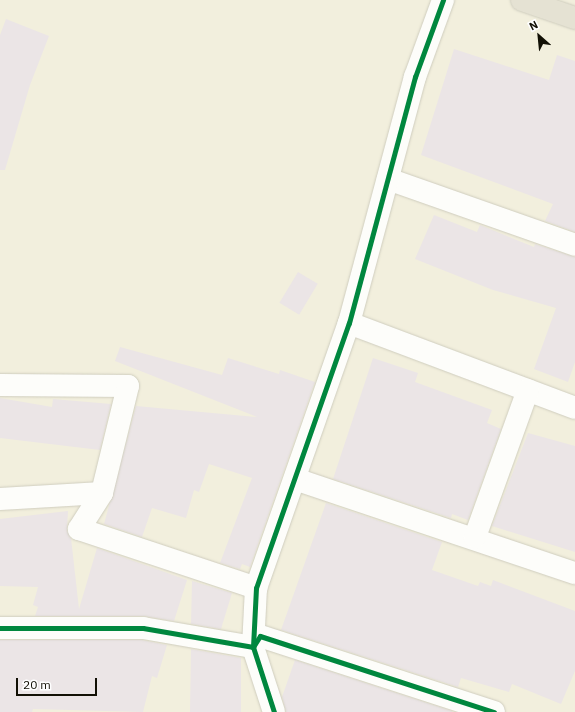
<!DOCTYPE html>
<style>
body{margin:0}
#map{position:relative;width:575px;height:712px;overflow:hidden;background:#f2efdd;font-family:"IBM Plex Sans",sans-serif}
div>[style]{position:absolute}
.building>*{inset:0;background:#ebe5e6;transform-origin:0 0}
.roads{filter:drop-shadow(0 0 1px #cfcdbe) drop-shadow(0 0 1px #cfcdbe)}
.minor>*{height:22px;margin:-11px;padding:0 11px;transform-origin:11px;border-radius:11px;background:#fdfdfa}
.trunk>*{height:22px;margin:-11px;padding:0 11px;transform-origin:11px;border-radius:11px;background:#e5e2d3}
.cycleway>*{height:5px;margin:-2.5px;padding:0 2.5px;transform-origin:2.5px;border-radius:2.5px;background:#00873e}
span{translate:-50% -50%;white-space:nowrap;text-align:center;line-height:1.15;-webkit-text-stroke:3px #fff;paint-order:stroke}
.north{position:absolute;left:519px;top:16px;width:40px;height:40px;-webkit-text-stroke:3px #fff;paint-order:stroke;rotate:333deg;font-size:11px;font-weight:700;line-height:16px;text-align:center;color:#121005}
.north::after{content:'';display:block;margin:auto;width:14px;height:18px;background:#121005;clip-path:polygon(50% 0,100% 100%,50% 72%,0 100%)}
.scale{position:absolute;left:16px;top:678px;width:81px;height:18px;box-sizing:border-box;border:2px solid #121005;border-top:0;padding-left:5px;font-size:12px;line-height:14px;white-space:nowrap;color:#121005;-webkit-text-stroke:3px #fff;paint-order:stroke}
</style>
<div id="map">
<div class="building">
<i style="clip-path:polygon(6px 19px,49px 36px,30px 85px,5px 170px,0 170px,0 35px)"></i>
<i style="clip-path:polygon(454px 49px,549px 80px,557px 55px,575px 61px,575px 232px,545px 221px,553px 204px,421px 155px)"></i>
<i style="clip-path:polygon(434px 215px,477px 232px,480px 225px,534px 247px,535px 244px,575px 257px,575px 362px,568px 382px,534px 369px,556px 308px,493px 290px,415px 259px)"></i>
<i style="left:298px;top:272px;width:23px;height:36px;rotate:31deg"></i>
<i style="clip-path:polygon(120px 347px,222px 375px,228px 358px,279px 374px,280px 370px,315px 382px,250px 567px,242px 564px,240px 569px,220px 563px,252px 478px,209px 464px,199px 492px,194px 490px,186px 518px,152px 508px,142px 537px,104px 524px,136px 406px,257px 417px,115px 361px)"></i>
<i style="clip-path:polygon(373px 358px,418px 373px,415px 382px,492px 410px,487px 423px,501px 429px,468px 520px,452px 514px,451px 518px,333px 479px)"></i>
<i style="clip-path:polygon(0 398px,52px 407px,53px 399px,111px 404px,100px 450px,0 438px)"></i>
<i style="clip-path:polygon(528px 433px,575px 446px,575px 552px,492px 526px)"></i>
<i style="clip-path:polygon(326px 503px,442px 542px,432px 570px,478px 586px,480px 582px,491px 586px,493px 580px,575px 611px,575px 671px,561px 704px,512px 684px,509px 692px,461px 678px,458px 687px,281px 630px)"></i>
<i style="clip-path:polygon(68px 511px,67px 530px,71px 538px,79px 609px,97px 548px,187px 580px,174px 621px,143px 616px,35px 616px,38px 607px,33px 605px,38px 587px,0 586px,0 519px)"></i>
<i style="clip-path:polygon(192px 581px,232px 593px,221px 629px,191px 624px)"></i>
<i style="clip-path:polygon(0 640px,142px 640px,167px 645px,157px 678px,152px 676px,143px 712px,33px 709px,32px 712px,0 712px)"></i>
<i style="clip-path:polygon(191px 649px,241px 658px,241px 712px,190px 712px)"></i>
<i style="clip-path:polygon(295px 660px,452px 711px,452px 712px,286px 712px,282px 697px)"></i>
</div>
<div class="roads">
<div class="minor">
<i style="left:388px;top:179px;width:198px;rotate:19.4deg"></i>
<i style="left:349px;top:323px;width:241px;rotate:20.6deg"></i>
<i style="left:0;top:385px;width:128px;rotate:0.4deg"></i>
<i style="left:128px;top:386px;width:110px;rotate:103.7deg"></i>
<i style="left:295px;top:479px;width:295px;rotate:18.6deg"></i>
<i style="left:0;top:499px;width:102px;rotate:-3.4deg"></i>
<i style="left:102px;top:493px;width:43px;rotate:122.6deg"></i>
<i style="left:79px;top:529px;width:187px;rotate:18.4deg"></i>
<i style="left:475px;top:537px;width:156px;rotate:-70.2deg"></i>
<i style="left:0;top:628px;width:143px"></i>
<i style="left:143px;top:628px;width:112px;rotate:9.8deg"></i>
<i style="left:253px;top:647px;width:13px;rotate:-58deg"></i>
<i style="left:260px;top:636px;width:246px;rotate:18deg"></i>
<i style="left:274px;top:712px;width:68px;rotate:-107.9deg"></i>
<i style="left:253px;top:647px;width:59px;rotate:-87.1deg"></i>
<i style="left:256px;top:588px;width:281px;rotate:-70.7deg"></i>
<i style="left:349px;top:323px;width:255px;rotate:-75deg"></i>
<i style="left:415px;top:77px;width:82px;rotate:-70deg"></i>
</div>
<div class="trunk">
<i style="left:522px;top:0;width:56px;rotate:18.8deg"></i>
</div>
</div>
<div class="cycleway">
<i style="left:0;top:628px;width:143px"></i>
<i style="left:143px;top:628px;width:112px;rotate:9.8deg"></i>
<i style="left:253px;top:647px;width:13px;rotate:-58deg"></i>
<i style="left:260px;top:636px;width:246px;rotate:18deg"></i>
<i style="left:274px;top:712px;width:68px;rotate:-107.9deg"></i>
<i style="left:253px;top:647px;width:59px;rotate:-87.1deg"></i>
<i style="left:256px;top:588px;width:281px;rotate:-70.7deg"></i>
<i style="left:349px;top:323px;width:255px;rotate:-75deg"></i>
<i style="left:415px;top:77px;width:82px;rotate:-70deg"></i>
</div>
<div class="north">N</div>
<div class="scale">20 m</div>
</div>
